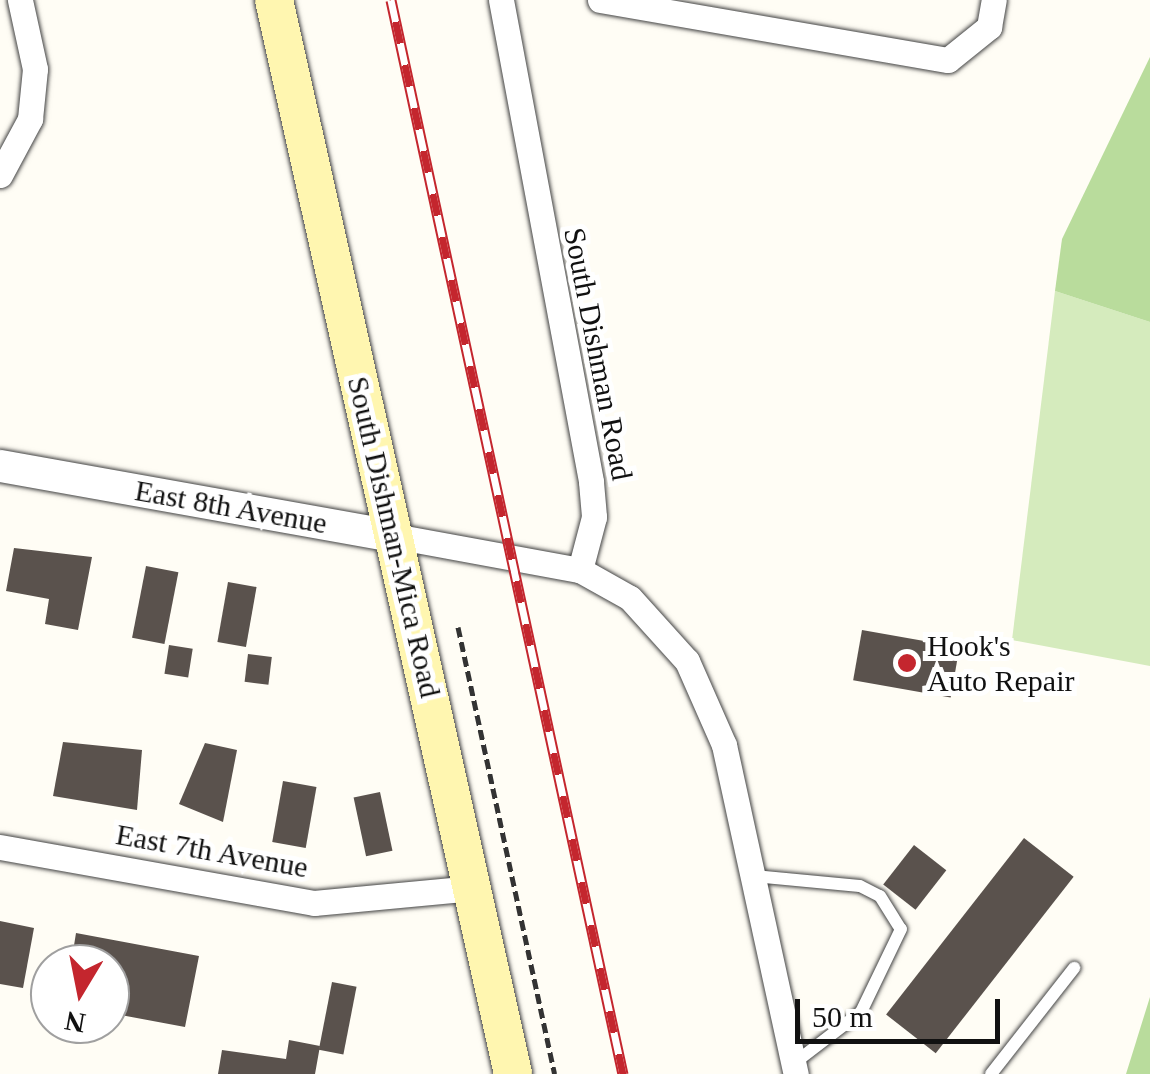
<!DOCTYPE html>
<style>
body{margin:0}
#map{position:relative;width:1150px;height:1074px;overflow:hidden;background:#fffdf5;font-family:"Times New Roman",serif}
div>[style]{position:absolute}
.green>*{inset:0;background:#d5ebbd}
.forest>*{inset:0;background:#b9dc9c}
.building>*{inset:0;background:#5a524d;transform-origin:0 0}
.path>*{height:5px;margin-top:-2.5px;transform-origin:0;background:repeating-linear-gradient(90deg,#333 0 10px,transparent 0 15px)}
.roads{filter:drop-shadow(0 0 2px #444) drop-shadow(0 0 2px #444)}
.service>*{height:12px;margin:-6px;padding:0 6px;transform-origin:6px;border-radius:6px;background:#fff}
.minor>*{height:25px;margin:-12.5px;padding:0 12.5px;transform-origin:12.5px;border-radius:12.5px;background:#fff}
.tertiary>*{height:32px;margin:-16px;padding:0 16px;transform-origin:16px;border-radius:16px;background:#fff}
.secondary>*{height:38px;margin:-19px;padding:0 19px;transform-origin:19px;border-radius:19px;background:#fff6b0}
.rail>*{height:11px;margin-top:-5.5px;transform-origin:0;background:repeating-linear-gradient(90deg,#fff 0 22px,#c4262e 0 44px);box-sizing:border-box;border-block:2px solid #c4262e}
.dots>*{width:28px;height:28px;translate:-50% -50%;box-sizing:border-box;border:5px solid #fff;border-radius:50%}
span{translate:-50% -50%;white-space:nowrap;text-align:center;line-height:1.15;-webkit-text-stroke:10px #fff;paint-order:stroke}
.street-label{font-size:30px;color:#111}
.poi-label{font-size:30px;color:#111}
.left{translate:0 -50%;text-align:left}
.north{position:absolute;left:30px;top:944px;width:100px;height:100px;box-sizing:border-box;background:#fff;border:2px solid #a0a0a0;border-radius:50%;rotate:190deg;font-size:28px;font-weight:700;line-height:40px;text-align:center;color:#111}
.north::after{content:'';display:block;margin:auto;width:35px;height:45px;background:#c4262e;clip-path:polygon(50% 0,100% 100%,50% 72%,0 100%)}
.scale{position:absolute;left:795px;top:999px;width:205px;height:45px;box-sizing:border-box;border:5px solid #111;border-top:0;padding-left:12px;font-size:30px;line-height:35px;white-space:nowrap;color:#111;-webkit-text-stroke:8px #fff;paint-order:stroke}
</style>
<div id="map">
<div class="green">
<i style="clip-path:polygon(1055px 291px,1150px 322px,1150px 666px,1012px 640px)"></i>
</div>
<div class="forest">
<i style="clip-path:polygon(1150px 57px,1150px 322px,1055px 291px,1062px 239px)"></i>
<i style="clip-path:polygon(1150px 997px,1150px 1074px,1126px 1074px)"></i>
</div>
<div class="building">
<i style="clip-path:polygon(14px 548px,92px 557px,78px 630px,45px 624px,49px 599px,6px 591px)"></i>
<i style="left:146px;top:566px;width:33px;height:73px;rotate:11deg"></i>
<i style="left:228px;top:582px;width:29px;height:61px;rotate:10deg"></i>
<i style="left:862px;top:630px;width:99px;height:51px;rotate:10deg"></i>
<i style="left:169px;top:645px;width:24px;height:29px;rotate:9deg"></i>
<i style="left:248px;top:654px;width:24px;height:28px;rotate:7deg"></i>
<i style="clip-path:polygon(63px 742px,142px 750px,137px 810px,53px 796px)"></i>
<i style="clip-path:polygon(205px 743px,237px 750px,223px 822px,179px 804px)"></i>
<i style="left:283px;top:781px;width:34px;height:62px;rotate:10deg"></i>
<i style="left:380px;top:792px;width:60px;height:27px;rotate:78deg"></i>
<i style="left:1024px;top:838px;width:63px;height:224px;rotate:38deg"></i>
<i style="left:914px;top:845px;width:41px;height:50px;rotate:38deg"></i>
<i style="clip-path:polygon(0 921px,34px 928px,23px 988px,0 984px)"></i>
<i style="clip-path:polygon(76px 933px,199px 956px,185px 1027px,110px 1013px,110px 964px,71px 964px)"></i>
<i style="left:332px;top:982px;width:25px;height:69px;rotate:11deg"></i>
<i style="clip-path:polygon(289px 1040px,320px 1046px,315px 1074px,218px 1074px,222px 1050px,286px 1059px)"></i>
</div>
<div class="path">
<i style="left:458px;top:627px;width:457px;rotate:77.8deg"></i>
</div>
<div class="roads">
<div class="service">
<i style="left:754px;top:876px;width:106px;rotate:5.4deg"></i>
<i style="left:860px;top:886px;width:22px;rotate:27deg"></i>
<i style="left:880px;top:896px;width:39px;rotate:58deg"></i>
<i style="left:901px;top:929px;width:92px;rotate:115.7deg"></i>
<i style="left:861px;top:1012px;width:86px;rotate:142.6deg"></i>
<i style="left:991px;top:1074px;width:135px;rotate:-51.9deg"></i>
</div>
<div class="minor">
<i style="left:501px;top:0;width:490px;rotate:79.4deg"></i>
<i style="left:591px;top:482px;width:35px;rotate:85deg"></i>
<i style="left:594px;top:517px;width:55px;rotate:104.8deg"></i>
<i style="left:600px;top:0;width:353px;rotate:9.8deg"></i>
<i style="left:948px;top:60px;width:53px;rotate:-38.8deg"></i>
<i style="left:989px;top:27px;width:27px;rotate:-80deg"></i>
<i style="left:0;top:175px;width:64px;rotate:-61.8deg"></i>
<i style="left:30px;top:119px;width:50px;rotate:-84.3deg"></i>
<i style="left:35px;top:69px;width:71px;rotate:-102.3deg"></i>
<i style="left:394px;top:536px;width:189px;rotate:10.4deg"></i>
<i style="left:580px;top:570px;width:57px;rotate:29.2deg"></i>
<i style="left:630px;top:598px;width:85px;rotate:47.9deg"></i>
<i style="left:687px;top:661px;width:92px;rotate:66.2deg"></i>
<i style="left:724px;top:745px;width:337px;rotate:77.7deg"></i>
<i style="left:0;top:847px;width:319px;rotate:10.1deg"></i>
<i style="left:314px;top:903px;width:160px;rotate:-5.4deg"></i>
</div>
<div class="tertiary">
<i style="left:0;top:466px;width:400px;rotate:10.1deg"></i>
</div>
<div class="secondary">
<i style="left:274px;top:0;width:1100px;rotate:77.45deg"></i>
</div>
</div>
<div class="rail">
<i style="left:391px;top:0;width:1099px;rotate:77.81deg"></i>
</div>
<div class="dots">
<i style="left:907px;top:663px;background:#c4262e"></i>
</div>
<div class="street-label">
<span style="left:598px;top:354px;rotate:79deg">South Dishman Road</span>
<span style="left:231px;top:507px;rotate:10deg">East 8th Avenue</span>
<span style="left:394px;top:537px;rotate:77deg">South Dishman-Mica Road</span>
<span style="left:212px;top:851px;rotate:10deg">East 7th Avenue</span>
</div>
<div class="poi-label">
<span class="left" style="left:927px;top:663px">Hook's<br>Auto Repair</span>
</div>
<div class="north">N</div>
<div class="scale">50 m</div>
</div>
